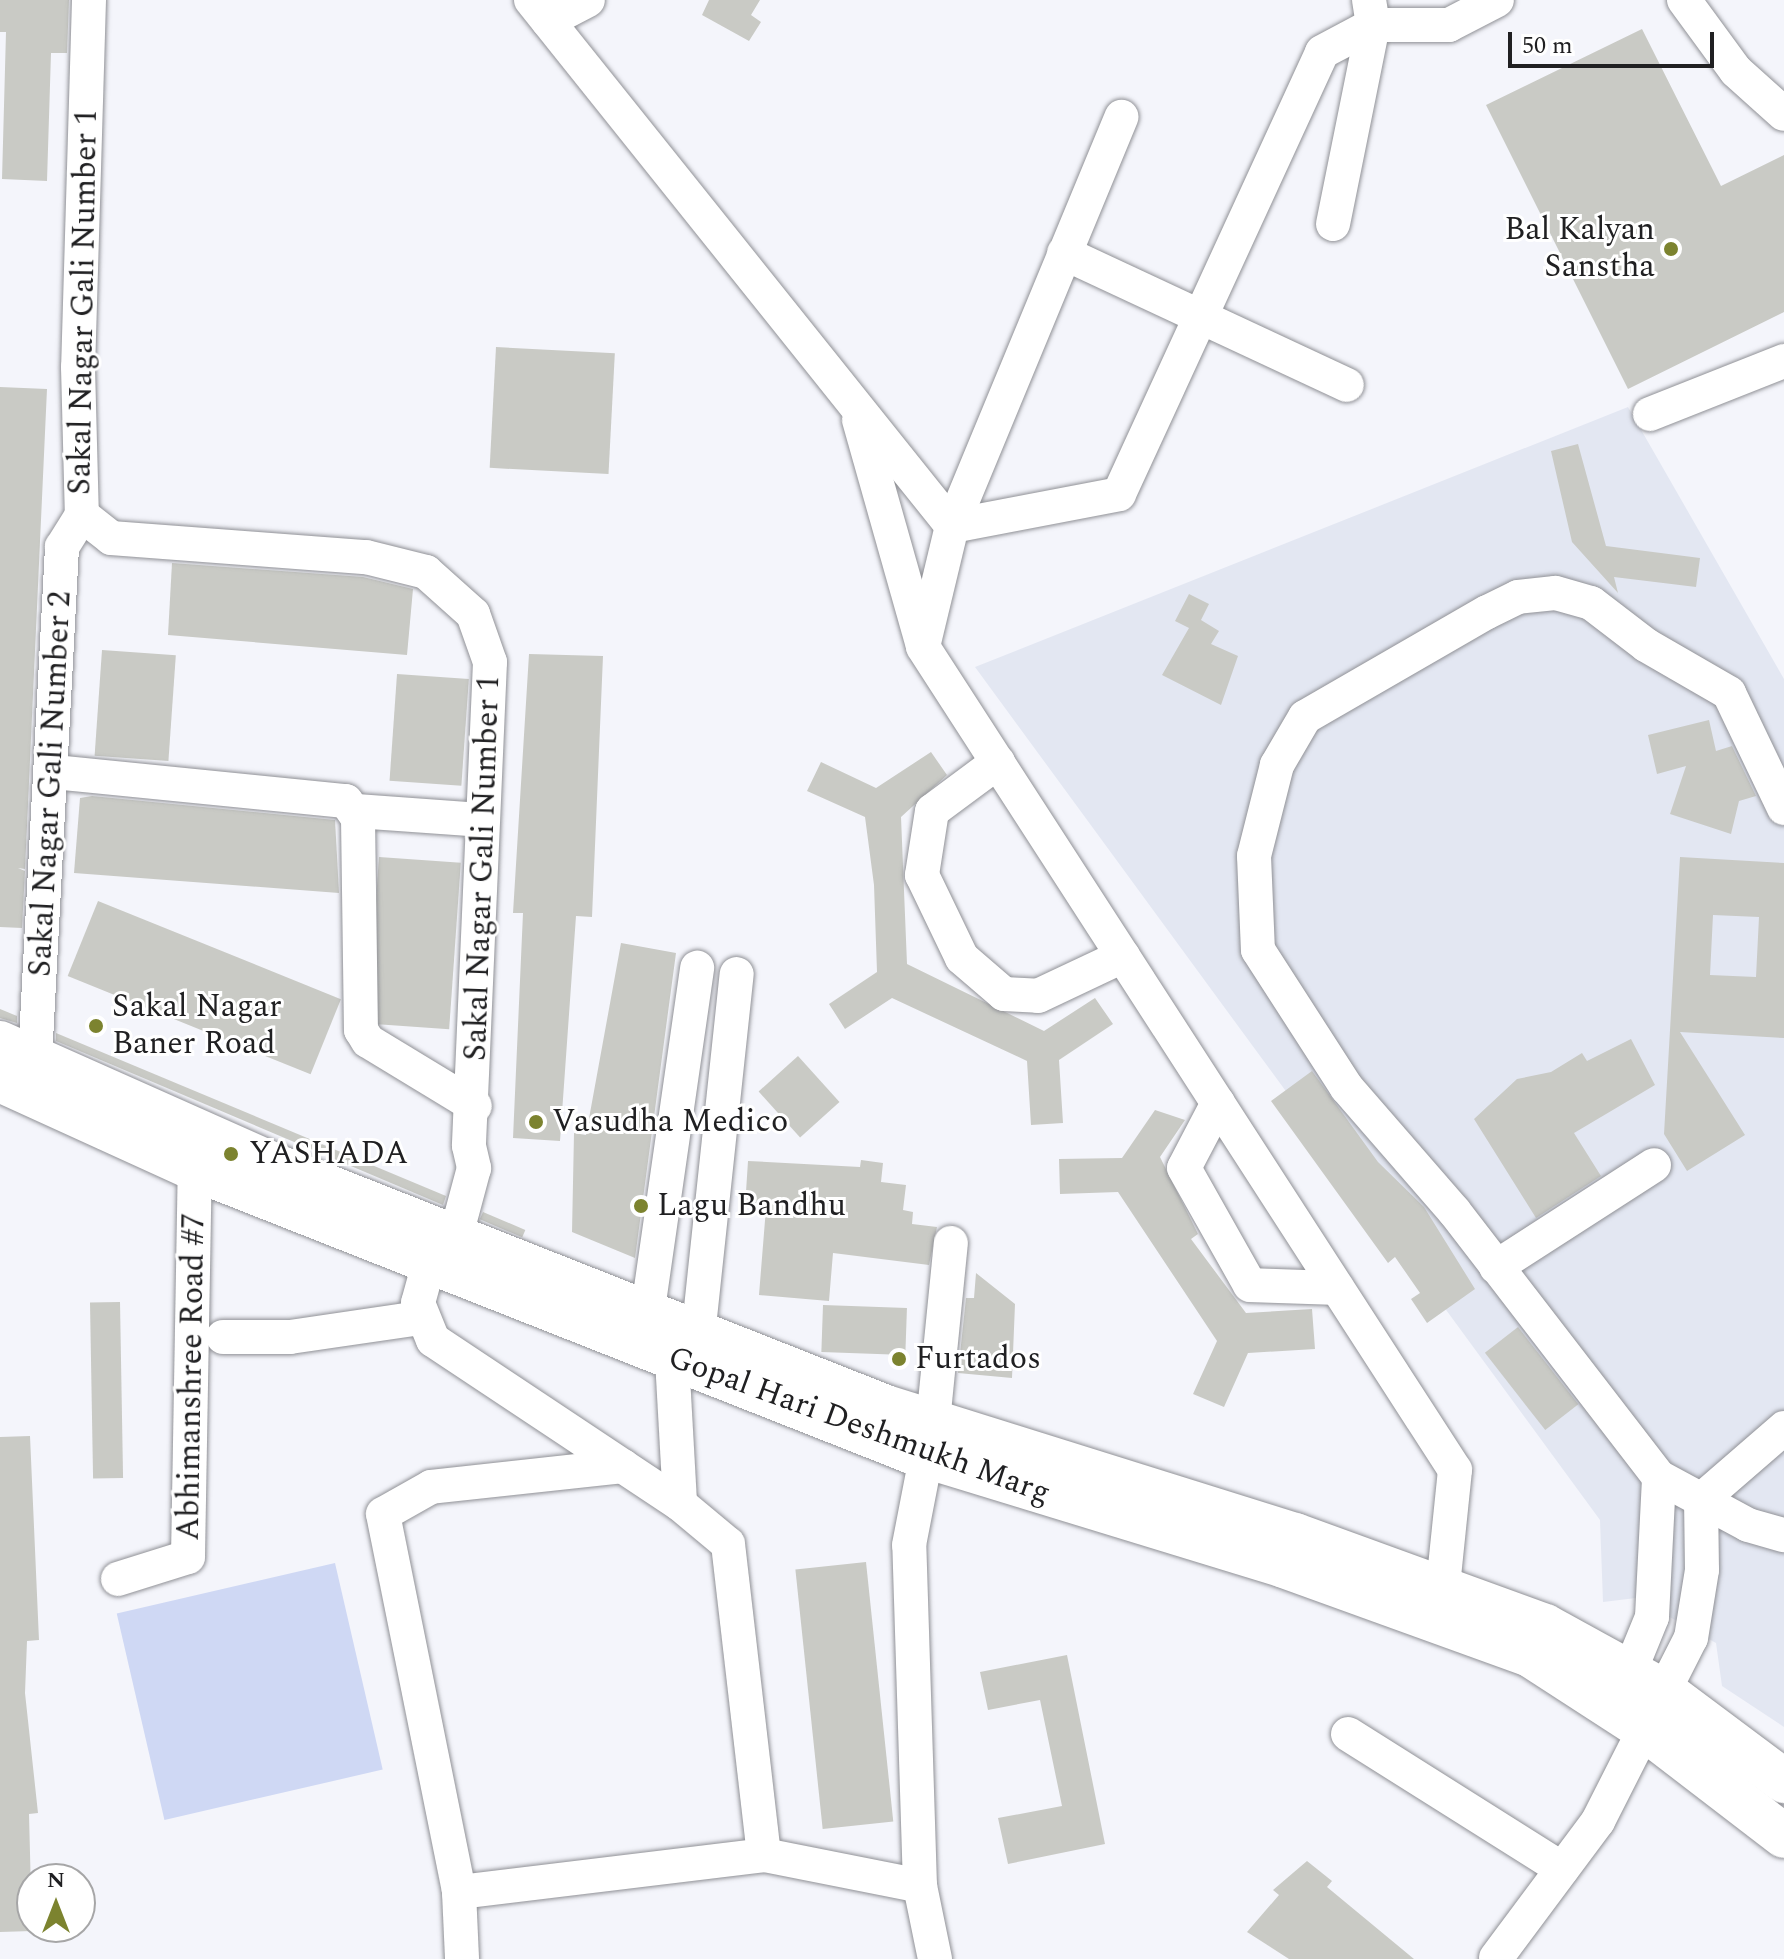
<!DOCTYPE html>
<style>
body{margin:0}
#map{position:relative;width:1784px;height:1959px;overflow:hidden;background:#f4f5fb;font-family:Spectral,serif}
div>[style]{position:absolute}
.built>*{inset:0;background:#e3e7f2}
.green>*{inset:0;background:#cfd8f4;transform-origin:0 0}
.building>*{inset:0;background:#c9cac5;transform-origin:0 0}
.roads{filter:drop-shadow(0 0 2px #909196) drop-shadow(0 0 2px #909196)}
.minor>*{height:34px;margin:-17px;padding:0 17px;transform-origin:17px;border-radius:17px;background:#fff}
.major>*{height:44px;margin:-22px;padding:0 22px;transform-origin:22px;border-radius:22px;background:#fff}
.dots>*{width:22px;height:22px;translate:-50% -50%;box-sizing:border-box;border:4px solid #fff;border-radius:50%}
span{translate:-50% -50%;white-space:nowrap;text-align:center;line-height:1.15;-webkit-text-stroke:6px #fff;paint-order:stroke}
.poi-label{font-size:32px;color:#202022}
.right{translate:-100% -50%;text-align:right}
.left{translate:0 -50%;text-align:left}
.street-label{font-size:32px;color:#202022}
.north{position:absolute;left:16px;top:1863px;width:80px;height:80px;box-sizing:border-box;background:#fff;border:2px solid #a6a6a7;border-radius:50%;rotate:0deg;font-size:22px;font-weight:700;line-height:32px;text-align:center;color:#202022}
.north::after{content:'';display:block;margin:auto;width:28px;height:36px;background:#7c832f;clip-path:polygon(50% 0,100% 100%,50% 72%,0 100%)}
.scale{position:absolute;left:1508px;top:32px;width:206px;height:36px;box-sizing:border-box;border:4px solid #202022;border-top:0;padding-left:10px;font-size:24px;line-height:28px;white-space:nowrap;color:#202022;-webkit-text-stroke:6px #fff;paint-order:stroke}
</style>
<div id="map">
<div class="built">
<i style="clip-path:polygon(1628px 407px,1784px 679px,1784px 1727px,1722px 1686px,1716px 1643px,1636px 1598px,1603px 1602px,1600px 1520px,975px 667px)"></i>
</div>
<div class="green">
<i style="left:335px;top:1563px;width:212px;height:224px;rotate:77deg"></i>
</div>
<div class="building">
<i style="clip-path:polygon(0 0,69px 0,67px 53px,51px 53px,47px 181px,2px 179px,6px 32px,0 32px)"></i>
<i style="clip-path:polygon(709px 0,760px 0,751px 15px,761px 22px,749px 41px,702px 15px)"></i>
<i style="clip-path:polygon(1642px 29px,1721px 186px,1784px 155px,1784px 312px,1628px 389px,1486px 105px)"></i>
<i style="left:496px;top:347px;width:119px;height:121px;rotate:3deg"></i>
<i style="clip-path:polygon(0 387px,47px 389px,25px 869px,18px 868px,25px 871px,22px 928px,0 927px)"></i>
<i style="clip-path:polygon(1578px 444px,1606px 546px,1700px 558px,1696px 587px,1614px 577px,1618px 593px,1572px 542px,1551px 451px)"></i>
<i style="clip-path:polygon(172px 563px,363px 577px,413px 589px,407px 655px,168px 635px)"></i>
<i style="clip-path:polygon(1189px 594px,1209px 604px,1201px 620px,1219px 631px,1211px 644px,1238px 656px,1221px 705px,1162px 675px,1189px 628px,1175px 621px)"></i>
<i style="left:102px;top:650px;width:74px;height:106px;rotate:4deg"></i>
<i style="clip-path:polygon(529px 654px,603px 656px,592px 917px,576px 916px,560px 1141px,513px 1138px,523px 913px,513px 913px)"></i>
<i style="left:397px;top:674px;width:72px;height:107px;rotate:4deg"></i>
<i style="clip-path:polygon(1709px 720px,1716px 751px,1732px 746px,1756px 796px,1739px 801px,1731px 834px,1670px 814px,1686px 766px,1657px 774px,1648px 735px)"></i>
<i style="clip-path:polygon(931px 752px,947px 775px,901px 817px,907px 964px,1044px 1031px,1095px 998px,1113px 1024px,1059px 1060px,1063px 1123px,1031px 1125px,1027px 1061px,892px 998px,845px 1029px,829px 1004px,877px 972px,874px 885px,865px 817px,807px 791px,821px 762px,876px 788px)"></i>
<i style="clip-path:polygon(92px 796px,335px 820px,339px 893px,74px 873px,80px 798px)"></i>
<i style="left:379px;top:857px;width:82px;height:167px;rotate:4deg"></i>
<i style="clip-path:polygon(evenodd,1680px 857px,1784px 863px,1784px 1038px,1680px 1032px,1745px 1135px,1687px 1171px,1664px 1134px,1680px 857px,1713px 915px,1759px 917px,1756px 977px,1710px 975px,1713px 915px)"></i>
<i style="left:98px;top:901px;width:262px;height:81px;rotate:22deg"></i>
<i style="clip-path:polygon(621px 943px,676px 953px,635px 1258px,572px 1232px,574px 1133px,586px 1135px)"></i>
<i style="clip-path:polygon(0 1009px,17px 1016px,17px 1023px,0 1018px)"></i>
<i style="clip-path:polygon(56px 1033px,446px 1196px,443px 1205px,56px 1041px)"></i>
<i style="clip-path:polygon(1631px 1039px,1655px 1085px,1574px 1133px,1601px 1176px,1536px 1218px,1474px 1119px,1517px 1079px,1551px 1072px,1582px 1053px,1587px 1061px)"></i>
<i style="left:798px;top:1056px;width:62px;height:53px;rotate:48deg"></i>
<i style="clip-path:polygon(1312px 1071px,1378px 1162px,1424px 1207px,1475px 1289px,1427px 1323px,1411px 1299px,1420px 1293px,1395px 1257px,1388px 1263px,1271px 1101px)"></i>
<i style="clip-path:polygon(1155px 1110px,1185px 1120px,1160px 1157px,1198px 1234px,1191px 1239px,1246px 1313px,1312px 1309px,1315px 1349px,1248px 1353px,1224px 1407px,1193px 1394px,1217px 1341px,1118px 1192px,1060px 1194px,1059px 1159px,1122px 1158px)"></i>
<i style="clip-path:polygon(861px 1160px,883px 1163px,881px 1182px,906px 1185px,903px 1210px,913px 1212px,912px 1224px,937px 1227px,929px 1265px,833px 1253px,829px 1301px,759px 1295px,766px 1208px,745px 1207px,748px 1161px,860px 1167px)"></i>
<i style="left:483px;top:1212px;width:46px;height:8px;rotate:23deg"></i>
<i style="clip-path:polygon(976px 1273px,1015px 1304px,1012px 1378px,958px 1373px,966px 1298px,974px 1298px)"></i>
<i style="left:120px;top:1302px;width:176px;height:30px;rotate:89deg"></i>
<i style="left:823px;top:1305px;width:84px;height:47px;rotate:2deg"></i>
<i style="left:1518px;top:1327px;width:98px;height:42px;rotate:52deg"></i>
<i style="clip-path:polygon(30px 1436px,39px 1640px,27px 1641px,25px 1693px,38px 1813px,29px 1814px,32px 1931px,0 1932px,0 1437px)"></i>
<i style="left:866px;top:1562px;width:261px;height:71px;rotate:84deg"></i>
<i style="clip-path:polygon(1067px 1655px,1105px 1844px,1008px 1864px,998px 1818px,1062px 1806px,1040px 1700px,988px 1710px,980px 1672px)"></i>
<i style="clip-path:polygon(1307px 1861px,1332px 1881px,1327px 1887px,1414px 1959px,1289px 1959px,1247px 1932px,1279px 1895px,1273px 1890px)"></i>
</div>
<div class="roads">
<div class="minor">
<i style="left:89px;top:0;width:367px;rotate:91.7deg"></i>
<i style="left:78px;top:367px;width:148px;rotate:88.5deg"></i>
<i style="left:82px;top:515px;width:37px;rotate:38deg"></i>
<i style="left:111px;top:538px;width:256px;rotate:4.3deg"></i>
<i style="left:366px;top:557px;width:62px;rotate:14deg"></i>
<i style="left:426px;top:572px;width:63px;rotate:41.8deg"></i>
<i style="left:473px;top:614px;width:51px;rotate:70.5deg"></i>
<i style="left:490px;top:662px;width:484px;rotate:92.5deg"></i>
<i style="left:469px;top:1146px;width:23px;rotate:77deg"></i>
<i style="left:474px;top:1168px;width:73px;rotate:105deg"></i>
<i style="left:531px;top:0;width:674px;rotate:51.33deg"></i>
<i style="left:952px;top:526px;width:124px;rotate:103.5deg"></i>
<i style="left:923px;top:647px;width:980px;rotate:57.12deg"></i>
<i style="left:1455px;top:1470px;width:118px;rotate:95.9deg"></i>
<i style="left:1684px;top:0;width:88px;rotate:53.8deg"></i>
<i style="left:1736px;top:71px;width:64px;rotate:41.9deg"></i>
<i style="left:548px;top:21px;width:45px;rotate:-27.7deg"></i>
<i style="left:1333px;top:224px;width:203px;rotate:-78.6deg"></i>
<i style="left:1373px;top:25px;width:25px;rotate:-99deg"></i>
<i style="left:1064px;top:253px;width:312px;rotate:25deg"></i>
<i style="left:1650px;top:414px;width:144px;rotate:-21.6deg"></i>
<i style="left:859px;top:420px;width:231px;rotate:74.2deg"></i>
<i style="left:952px;top:526px;width:170px;rotate:-10.8deg"></i>
<i style="left:1119px;top:494px;width:486px;rotate:-65.3deg"></i>
<i style="left:1322px;top:52px;width:58px;rotate:-27.9deg"></i>
<i style="left:1373px;top:25px;width:76px"></i>
<i style="left:1449px;top:25px;width:54px;rotate:-27.5deg"></i>
<i style="left:952px;top:526px;width:443px;rotate:-67.5deg"></i>
<i style="left:998px;top:762px;width:82px;rotate:143.4deg"></i>
<i style="left:932px;top:811px;width:65px;rotate:98.9deg"></i>
<i style="left:922px;top:875px;width:92px;rotate:64.3deg"></i>
<i style="left:962px;top:958px;width:55px;rotate:40.6deg"></i>
<i style="left:1004px;top:994px;width:34px;rotate:3deg"></i>
<i style="left:1038px;top:996px;width:94px;rotate:-25.2deg"></i>
<i style="left:54px;top:772px;width:293px;rotate:5.7deg"></i>
<i style="left:346px;top:801px;width:21px;rotate:55deg"></i>
<i style="left:358px;top:818px;width:212px;rotate:89.2deg"></i>
<i style="left:361px;top:1030px;width:13px;rotate:58deg"></i>
<i style="left:368px;top:1041px;width:125px;rotate:31.3deg"></i>
<i style="left:1784px;top:808px;width:127px;rotate:-115.6deg"></i>
<i style="left:1729px;top:693px;width:96px;rotate:-150deg"></i>
<i style="left:1646px;top:645px;width:69px;rotate:-142.6deg"></i>
<i style="left:1591px;top:603px;width:37px;rotate:-164deg"></i>
<i style="left:1555px;top:593px;width:37px;rotate:174deg"></i>
<i style="left:1518px;top:597px;width:34px;rotate:154deg"></i>
<i style="left:1487px;top:612px;width:210px;rotate:150deg"></i>
<i style="left:1305px;top:717px;width:56px;rotate:120.3deg"></i>
<i style="left:1277px;top:765px;width:94px;rotate:104.2deg"></i>
<i style="left:1254px;top:856px;width:94px;rotate:87.6deg"></i>
<i style="left:1258px;top:950px;width:164px;rotate:57.2deg"></i>
<i style="left:1347px;top:1088px;width:163px;rotate:49deg"></i>
<i style="left:1454px;top:1211px;width:336px;rotate:52.4deg"></i>
<i style="left:1659px;top:1477px;width:101px;rotate:28.3deg"></i>
<i style="left:1748px;top:1525px;width:37px;rotate:16deg"></i>
<i style="left:356px;top:811px;width:125px;rotate:4.1deg"></i>
<i style="left:35px;top:1059px;width:513px;rotate:-86.98deg"></i>
<i style="left:62px;top:547px;width:38px;rotate:-58deg"></i>
<i style="left:1218px;top:1103px;width:73px;rotate:117.6deg"></i>
<i style="left:1184px;top:1168px;width:134px;rotate:60.6deg"></i>
<i style="left:1250px;top:1285px;width:87px;rotate:2deg"></i>
<i style="left:429px;top:1263px;width:41px;rotate:105.4deg"></i>
<i style="left:418px;top:1303px;width:40px;rotate:68deg"></i>
<i style="left:433px;top:1340px;width:296px;rotate:33.6deg"></i>
<i style="left:680px;top:1504px;width:62px;rotate:39.8deg"></i>
<i style="left:728px;top:1544px;width:313px;rotate:83.4deg"></i>
<i style="left:764px;top:1855px;width:159px;rotate:11.2deg"></i>
<i style="left:1496px;top:1267px;width:188px;rotate:-32.8deg"></i>
<i style="left:647px;top:1316px;width:352px;rotate:-81.8deg"></i>
<i style="left:698px;top:1336px;width:364px;rotate:-83.9deg"></i>
<i style="left:223px;top:1337px;width:67px"></i>
<i style="left:290px;top:1337px;width:132px;rotate:-8.3deg"></i>
<i style="left:672px;top:1359px;width:145px;rotate:86.8deg"></i>
<i style="left:623px;top:1466px;width:193px;rotate:173.8deg"></i>
<i style="left:431px;top:1487px;width:55px;rotate:150.6deg"></i>
<i style="left:383px;top:1514px;width:386px;rotate:78.6deg"></i>
<i style="left:459px;top:1892px;width:307px;rotate:-6.9deg"></i>
<i style="left:1701px;top:1500px;width:110px;rotate:-40.9deg"></i>
<i style="left:118px;top:1579px;width:73px;rotate:-17.4deg"></i>
<i style="left:188px;top:1557px;width:388px;rotate:-89deg"></i>
<i style="left:1621px;top:1693px;width:82px;rotate:-67.8deg"></i>
<i style="left:1652px;top:1617px;width:140px;rotate:-87.1deg"></i>
<i style="left:1348px;top:1734px;width:253px;rotate:32.2deg"></i>
<i style="left:459px;top:1892px;width:67px;rotate:87.4deg"></i>
<i style="left:1496px;top:1958px;width:171px;rotate:-53.3deg"></i>
<i style="left:1598px;top:1821px;width:205px;rotate:-63.1deg"></i>
<i style="left:1691px;top:1638px;width:69px;rotate:-80.8deg"></i>
<i style="left:1702px;top:1570px;width:70px;rotate:-90.8deg"></i>
<i style="left:935px;top:1959px;width:75px;rotate:-101.6deg"></i>
<i style="left:920px;top:1886px;width:341px;rotate:-91.8deg"></i>
<i style="left:909px;top:1545px;width:125px;rotate:-79deg"></i>
<i style="left:933px;top:1422px;width:180px;rotate:-84.3deg"></i>
</div>
<div class="major">
<i style="left:0;top:1043px;width:310px;rotate:24deg"></i>
<i style="left:283px;top:1169px;width:648px;rotate:21.54deg"></i>
<i style="left:886px;top:1407px;width:429px;rotate:17.4deg"></i>
<i style="left:1295px;top:1535px;width:266px;rotate:20deg"></i>
<i style="left:1545px;top:1626px;width:137px;rotate:28.8deg"></i>
<i style="left:1665px;top:1692px;width:149px;rotate:36.8deg"></i>
<i style="left:0;top:1080px;width:214px;rotate:24.5deg"></i>
<i style="left:195px;top:1169px;width:771px;rotate:21.54deg"></i>
<i style="left:912px;top:1452px;width:389px;rotate:17deg"></i>
<i style="left:1284px;top:1566px;width:262px;rotate:19.9deg"></i>
<i style="left:1530px;top:1655px;width:138px;rotate:32.9deg"></i>
<i style="left:1646px;top:1730px;width:174px;rotate:37.5deg"></i>
</div>
</div>
<div class="dots">
<i style="left:1671px;top:249px;background:#7c832f"></i>
<i style="left:96px;top:1026px;background:#7c832f"></i>
<i style="left:536px;top:1122px;background:#7c832f"></i>
<i style="left:231px;top:1154px;background:#7c832f"></i>
<i style="left:641px;top:1206px;background:#7c832f"></i>
<i style="left:899px;top:1359px;background:#7c832f"></i>
</div>
<div class="poi-label">
<span class="right" style="left:1655px;top:249px">Bal Kalyan<br>Sanstha</span>
<span class="left" style="left:112px;top:1026px">Sakal Nagar<br>Baner Road</span>
<span class="left" style="left:552px;top:1122px">Vasudha Medico</span>
<span class="left" style="left:249px;top:1154px">YASHADA</span>
<span class="left" style="left:657px;top:1206px">Lagu Bandhu</span>
<span class="left" style="left:915px;top:1359px">Furtados</span>
</div>
<div class="street-label">
<span style="left:84px;top:302px;rotate:-89deg">Sakal Nagar Gali Number 1</span>
<span style="left:51px;top:784px;rotate:-87deg">Sakal Nagar Gali Number 2</span>
<span style="left:483px;top:868px;rotate:-88deg">Sakal Nagar Gali Number 1</span>
<span style="left:192px;top:1377px;rotate:-89deg">Abhimanshree Road #7</span>
<span style="left:859px;top:1426px;rotate:20deg">Gopal Hari Deshmukh Marg</span>
</div>
<div class="north">N</div>
<div class="scale">50 m</div>
</div>
